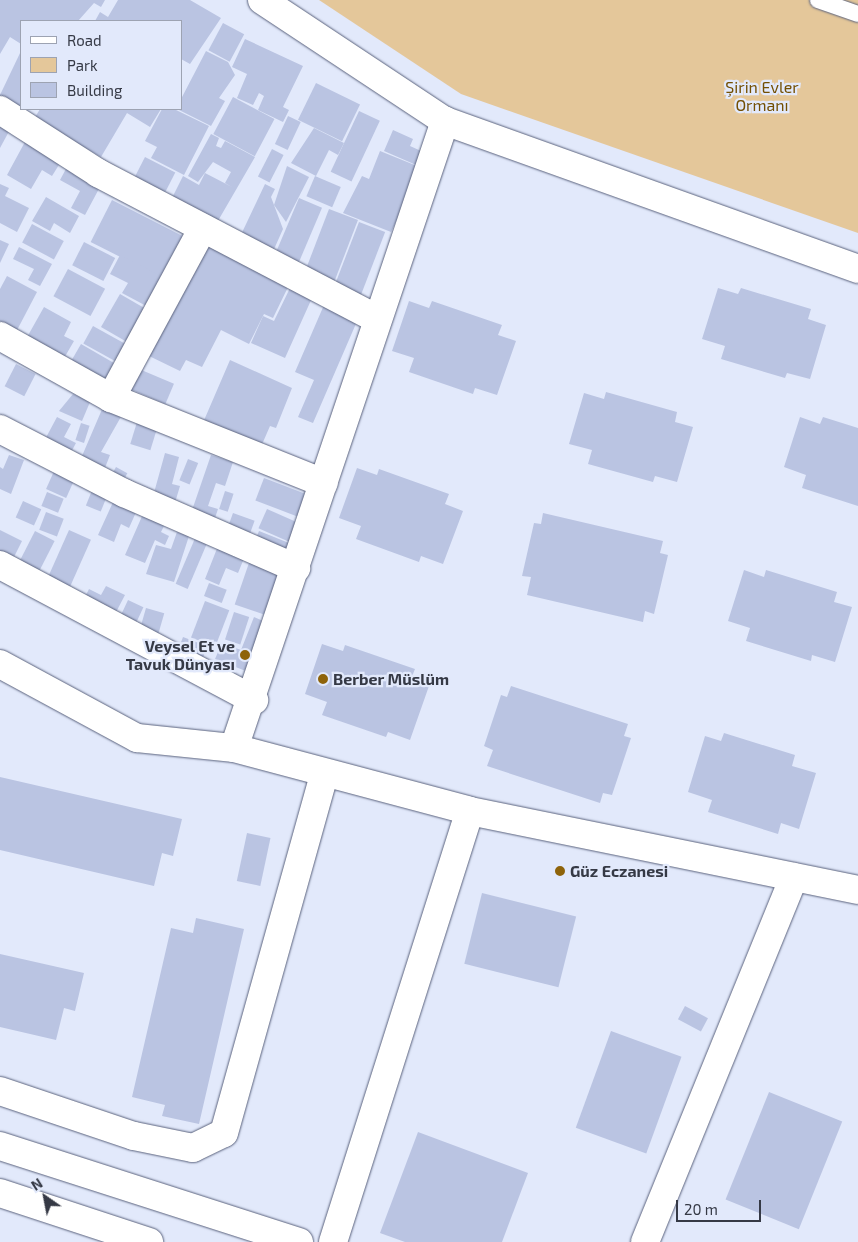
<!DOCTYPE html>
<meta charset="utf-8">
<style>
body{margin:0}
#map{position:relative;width:858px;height:1242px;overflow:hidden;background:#e2e9fb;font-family:"Exo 2",sans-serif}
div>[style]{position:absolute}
.green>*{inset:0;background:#e4c79a}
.building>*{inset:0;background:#bac4e2;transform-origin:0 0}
.roads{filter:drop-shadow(0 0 1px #5a627d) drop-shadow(0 0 1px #5a627d)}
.service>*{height:16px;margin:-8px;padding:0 8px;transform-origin:8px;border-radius:8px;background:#fff}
.minor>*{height:28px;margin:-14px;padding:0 14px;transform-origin:14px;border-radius:14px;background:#fff}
.tertiary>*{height:28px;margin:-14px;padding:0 14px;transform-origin:14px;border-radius:14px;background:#fff}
.dots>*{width:14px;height:14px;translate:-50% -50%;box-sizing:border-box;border:2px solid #e2e9fb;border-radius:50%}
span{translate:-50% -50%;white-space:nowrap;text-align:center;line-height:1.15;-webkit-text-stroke:4.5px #e2e9fb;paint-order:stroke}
.park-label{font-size:16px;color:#734f03}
.poi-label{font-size:16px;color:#353945;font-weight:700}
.right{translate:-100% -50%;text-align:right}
.left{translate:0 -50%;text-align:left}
.legend{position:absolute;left:20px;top:20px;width:162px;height:90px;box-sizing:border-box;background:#e2e9fb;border:1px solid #9da3b2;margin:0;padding:6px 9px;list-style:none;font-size:15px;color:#353945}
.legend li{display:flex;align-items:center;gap:10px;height:25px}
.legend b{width:25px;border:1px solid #9da3b2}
.north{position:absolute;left:20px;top:1172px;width:50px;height:50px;-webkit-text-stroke:4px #e2e9fb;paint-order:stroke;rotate:327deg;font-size:14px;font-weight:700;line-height:20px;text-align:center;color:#353945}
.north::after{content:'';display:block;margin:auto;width:18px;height:22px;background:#353945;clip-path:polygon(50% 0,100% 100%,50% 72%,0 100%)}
.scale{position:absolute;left:676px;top:1200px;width:85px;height:22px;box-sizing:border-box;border:2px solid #353945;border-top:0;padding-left:6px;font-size:15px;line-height:18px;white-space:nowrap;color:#353945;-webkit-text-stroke:4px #e2e9fb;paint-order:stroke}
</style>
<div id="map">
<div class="green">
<i style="clip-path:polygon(319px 0,858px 0,858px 233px,461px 94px)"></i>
</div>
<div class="building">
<i style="clip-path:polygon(0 0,105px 0,101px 7px,94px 3px,78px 21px,21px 21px,21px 44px,10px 37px,0 54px)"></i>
<i style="clip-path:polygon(118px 0,190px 0,221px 18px,190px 64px,181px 59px,181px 21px,95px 21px,100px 12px,108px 17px)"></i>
<i style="left:223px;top:23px;width:24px;height:31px;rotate:28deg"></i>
<i style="clip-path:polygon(245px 39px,303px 66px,283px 107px,289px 110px,283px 122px,258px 110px,264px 96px,259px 93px,253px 105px,237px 98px,247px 74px,232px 67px)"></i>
<i style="clip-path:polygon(21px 51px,21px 107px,0 95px)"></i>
<i style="clip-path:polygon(206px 51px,228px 62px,235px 75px,219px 98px,225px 101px,211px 126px,177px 109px,181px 109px,181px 99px)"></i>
<i style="left:316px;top:83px;width:49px;height:41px;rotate:26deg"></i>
<i style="left:233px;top:97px;width:47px;height:42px;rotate:28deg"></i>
<i style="clip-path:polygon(40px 109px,161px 109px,150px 127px,127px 113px,101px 157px,34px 119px)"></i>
<i style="clip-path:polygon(162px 109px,174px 109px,209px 126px,184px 175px,151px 158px,157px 147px,145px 141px)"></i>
<i style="left:359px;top:111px;width:23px;height:67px;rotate:25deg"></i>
<i style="left:288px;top:116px;width:14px;height:31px;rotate:25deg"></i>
<i style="clip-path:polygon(0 117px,13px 124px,0 148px)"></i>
<i style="clip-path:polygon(314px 128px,344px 143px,338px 155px,329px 150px,316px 176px,291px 163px)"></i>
<i style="clip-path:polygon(393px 130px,413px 139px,410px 146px,430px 155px,423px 168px,384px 151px)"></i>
<i style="clip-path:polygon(211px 134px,219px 138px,216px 146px,221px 148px,225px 141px,255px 157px,215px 226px,170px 202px,183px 176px,199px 185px,205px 173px,232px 187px,225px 183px,231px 172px,213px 162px,198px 182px,188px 176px)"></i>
<i style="clip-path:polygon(26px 140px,62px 160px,52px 176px,42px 170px,31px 189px,7px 175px)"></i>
<i style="left:272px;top:149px;width:13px;height:31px;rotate:27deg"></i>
<i style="clip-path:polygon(380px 151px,422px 168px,391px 232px,343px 213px,362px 176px,369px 179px)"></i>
<i style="left:145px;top:157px;width:34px;height:29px;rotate:27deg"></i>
<i style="clip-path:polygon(287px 166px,309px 177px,286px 222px,274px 205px)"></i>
<i style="clip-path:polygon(67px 167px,101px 185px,85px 215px,71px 208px,80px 191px,60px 180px)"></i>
<i style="left:315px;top:176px;width:28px;height:22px;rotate:23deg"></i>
<i style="clip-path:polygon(0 184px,9px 188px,5px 196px,29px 208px,17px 232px,0 223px)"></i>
<i style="clip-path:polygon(265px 184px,275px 189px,271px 197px,283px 229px,271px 256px,238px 241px)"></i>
<i style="clip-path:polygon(46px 197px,79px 216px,70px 233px,54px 223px,50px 231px,32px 221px)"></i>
<i style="left:299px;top:198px;width:25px;height:68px;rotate:23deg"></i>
<i style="left:112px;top:200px;width:89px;height:47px;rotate:27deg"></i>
<i style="left:329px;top:209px;width:31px;height:73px;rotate:21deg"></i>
<i style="left:359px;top:222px;width:28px;height:74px;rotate:21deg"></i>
<i style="left:32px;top:224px;width:36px;height:21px;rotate:28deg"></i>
<i style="clip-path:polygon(203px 236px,289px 285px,273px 318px,264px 314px,249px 344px,221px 330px,202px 367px,186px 360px,180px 371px,147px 355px)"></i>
<i style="clip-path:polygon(0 240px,9px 244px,0 263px)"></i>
<i style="left:84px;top:242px;width:35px;height:26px;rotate:27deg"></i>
<i style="clip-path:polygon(19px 247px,52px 264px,40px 286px,28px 280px,34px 269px,13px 259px)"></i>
<i style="clip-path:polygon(120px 255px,167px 279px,152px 309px,122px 293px,128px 283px,110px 274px)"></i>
<i style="left:68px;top:269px;width:42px;height:31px;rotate:28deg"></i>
<i style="clip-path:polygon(7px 276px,37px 292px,15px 334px,0 326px,0 289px)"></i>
<i style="clip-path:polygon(290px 288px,312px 298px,285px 358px,251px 343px,263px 316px,274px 321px)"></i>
<i style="clip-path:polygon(718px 288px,738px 294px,741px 288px,811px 309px,808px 319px,826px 325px,810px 379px,787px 373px,785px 378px,721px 359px,725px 346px,702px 339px)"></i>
<i style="left:120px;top:294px;width:40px;height:38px;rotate:30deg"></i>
<i style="clip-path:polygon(409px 301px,429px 308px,432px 301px,502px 325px,498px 335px,516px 341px,497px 395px,475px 388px,473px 394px,409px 372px,414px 358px,392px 351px)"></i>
<i style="clip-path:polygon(324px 305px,358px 319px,313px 423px,298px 417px,314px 380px,295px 372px)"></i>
<i style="clip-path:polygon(44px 307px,71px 322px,64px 336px,74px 341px,63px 360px,26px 339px)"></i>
<i style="left:93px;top:326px;width:46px;height:20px;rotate:29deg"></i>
<i style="left:81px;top:344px;width:42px;height:23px;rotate:30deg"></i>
<i style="clip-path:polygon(230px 360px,292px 388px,276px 428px,270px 426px,260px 449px,202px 425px)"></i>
<i style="left:16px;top:364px;width:22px;height:25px;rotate:27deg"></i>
<i style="left:139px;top:369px;width:38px;height:22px;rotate:23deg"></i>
<i style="clip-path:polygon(606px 392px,677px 412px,675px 422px,693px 427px,677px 482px,655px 476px,653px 482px,588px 464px,592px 450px,569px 444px,584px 393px,604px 399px)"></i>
<i style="clip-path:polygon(73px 394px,90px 402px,82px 421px,59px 411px)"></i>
<i style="clip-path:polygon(103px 407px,122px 415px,101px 452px,110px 455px,103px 473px,79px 463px)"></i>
<i style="clip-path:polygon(57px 417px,71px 424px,64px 437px,76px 443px,68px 458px,42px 445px)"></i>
<i style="clip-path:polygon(800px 417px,820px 424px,823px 417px,858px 428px,858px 506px,802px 488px,806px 475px,784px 467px)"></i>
<i style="left:137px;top:422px;width:21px;height:23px;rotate:17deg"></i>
<i style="left:81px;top:423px;width:9px;height:18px;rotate:18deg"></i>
<i style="clip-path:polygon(165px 453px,179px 457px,172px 484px,180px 486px,174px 506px,152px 500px)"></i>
<i style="clip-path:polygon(9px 455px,24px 460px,11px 494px,0 489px,0 467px,3px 469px)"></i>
<i style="clip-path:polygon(211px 455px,233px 462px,225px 486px,216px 483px,208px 506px,218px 509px,212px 527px,189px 519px)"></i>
<i style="left:188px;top:459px;width:11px;height:23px;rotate:22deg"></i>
<i style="left:116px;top:467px;width:13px;height:15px;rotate:29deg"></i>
<i style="clip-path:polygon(357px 468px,377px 475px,379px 469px,449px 494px,445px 504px,463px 511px,443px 564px,421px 556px,419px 562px,356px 539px,361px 526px,339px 518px)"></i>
<i style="left:55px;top:469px;width:22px;height:22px;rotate:24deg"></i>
<i style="left:264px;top:478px;width:49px;height:24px;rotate:21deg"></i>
<i style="left:93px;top:488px;width:16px;height:19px;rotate:22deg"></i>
<i style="left:225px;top:491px;width:9px;height:19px;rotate:18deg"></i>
<i style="left:47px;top:492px;width:18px;height:15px;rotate:22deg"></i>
<i style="clip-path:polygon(114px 500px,137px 510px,129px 528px,121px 524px,114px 542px,98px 535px)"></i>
<i style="left:23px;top:501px;width:20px;height:18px;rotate:24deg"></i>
<i style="left:267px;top:509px;width:39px;height:21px;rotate:24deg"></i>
<i style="left:46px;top:512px;width:19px;height:19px;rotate:21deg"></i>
<i style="left:233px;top:513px;width:23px;height:22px;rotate:20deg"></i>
<i style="clip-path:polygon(543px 513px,663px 541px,660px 553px,668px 555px,654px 614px,645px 611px,643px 622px,527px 595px,531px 577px,522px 576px,534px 523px,541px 524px)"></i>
<i style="clip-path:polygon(143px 514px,165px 524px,161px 532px,169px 536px,165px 545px,155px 540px,145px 563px,125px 555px)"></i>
<i style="clip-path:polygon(0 530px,22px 541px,10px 565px,0 560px)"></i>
<i style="left:69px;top:530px;width:24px;height:58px;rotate:24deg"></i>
<i style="left:35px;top:531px;width:22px;height:41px;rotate:27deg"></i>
<i style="left:259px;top:531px;width:35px;height:16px;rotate:22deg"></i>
<i style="clip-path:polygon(177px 532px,189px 536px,174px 582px,146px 574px,156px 545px,171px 549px)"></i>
<i style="left:196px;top:536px;width:13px;height:52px;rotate:23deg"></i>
<i style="clip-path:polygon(218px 546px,245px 556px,238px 573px,226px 568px,219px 585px,205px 579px)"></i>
<i style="left:250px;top:560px;width:43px;height:47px;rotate:19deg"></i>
<i style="clip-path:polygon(744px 570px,764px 577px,766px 570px,837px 592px,834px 602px,852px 607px,835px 662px,812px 655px,811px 661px,746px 641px,750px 628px,728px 621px)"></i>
<i style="left:209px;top:583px;width:19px;height:14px;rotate:21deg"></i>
<i style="clip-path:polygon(106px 586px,125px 595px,114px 616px,83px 601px,89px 589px,101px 595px)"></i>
<i style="left:128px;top:600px;width:17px;height:21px;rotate:25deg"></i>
<i style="left:205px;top:601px;width:26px;height:39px;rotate:21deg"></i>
<i style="left:146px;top:608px;width:19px;height:24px;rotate:16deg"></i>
<i style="left:234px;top:612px;width:16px;height:29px;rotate:18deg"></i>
<i style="clip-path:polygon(254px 617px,270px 624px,251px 673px,215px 659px,222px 643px,241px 650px)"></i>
<i style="left:183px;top:637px;width:26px;height:12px;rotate:21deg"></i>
<i style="clip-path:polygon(322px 644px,343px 651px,345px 645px,415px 669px,411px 679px,429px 686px,410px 740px,388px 732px,386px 737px,322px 715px,327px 702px,305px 694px)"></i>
<i style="clip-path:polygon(511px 686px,628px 724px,624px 736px,631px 738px,612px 795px,603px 793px,600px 803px,487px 766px,493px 750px,484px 746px,501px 695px,507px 697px)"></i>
<i style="clip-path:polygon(724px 733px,795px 755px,792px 766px,816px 773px,799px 829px,781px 823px,778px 834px,708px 812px,712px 800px,688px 792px,705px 736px,721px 741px)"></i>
<i style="clip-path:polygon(0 777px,182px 819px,173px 856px,162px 853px,154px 886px,0 850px)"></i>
<i style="left:247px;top:833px;width:24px;height:49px;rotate:12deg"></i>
<i style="left:482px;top:893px;width:97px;height:73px;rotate:14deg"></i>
<i style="clip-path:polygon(196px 918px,244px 929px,199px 1124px,162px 1116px,165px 1105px,132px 1097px,171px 928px,193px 933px)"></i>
<i style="clip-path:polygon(0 954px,84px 973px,75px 1011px,64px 1008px,56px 1040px,0 1027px)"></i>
<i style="left:685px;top:1006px;width:26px;height:15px;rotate:28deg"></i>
<i style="left:611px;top:1031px;width:75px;height:103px;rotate:20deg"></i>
<i style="left:769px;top:1092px;width:79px;height:116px;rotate:22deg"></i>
<i style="clip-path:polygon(418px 1132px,528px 1173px,502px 1242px,405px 1242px,380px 1233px)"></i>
</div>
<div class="roads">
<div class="service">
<i style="left:818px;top:0;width:42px;rotate:19.3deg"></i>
</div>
<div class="minor">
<i style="left:0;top:110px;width:117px;rotate:32.7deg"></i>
<i style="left:98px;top:173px;width:313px;rotate:27.6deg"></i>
<i style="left:0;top:336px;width:127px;rotate:29.2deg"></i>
<i style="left:111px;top:398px;width:229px;rotate:21.8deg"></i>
<i style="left:111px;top:398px;width:193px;rotate:-61.6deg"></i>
<i style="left:0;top:429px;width:140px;rotate:27.3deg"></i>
<i style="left:124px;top:493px;width:188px;rotate:23.6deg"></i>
<i style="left:0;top:565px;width:288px;rotate:28deg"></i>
<i style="left:0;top:664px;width:156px;rotate:28.4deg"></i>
<i style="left:137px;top:738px;width:98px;rotate:5.9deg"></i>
<i style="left:234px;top:748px;width:244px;rotate:14.9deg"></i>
<i style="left:470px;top:811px;width:396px;rotate:11.5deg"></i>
<i style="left:234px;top:748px;width:662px;rotate:-71.4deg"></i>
<i style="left:0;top:1091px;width:141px;rotate:18.6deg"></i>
<i style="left:134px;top:1136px;width:60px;rotate:11.5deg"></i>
<i style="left:193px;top:1148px;width:34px;rotate:-26deg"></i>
<i style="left:224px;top:1133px;width:371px;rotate:-74.4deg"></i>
<i style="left:333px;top:1242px;width:452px;rotate:-72.4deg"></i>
<i style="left:645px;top:1242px;width:394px;rotate:-67.8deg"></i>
</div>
<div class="tertiary">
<i style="left:262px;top:0;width:219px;rotate:33.5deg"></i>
<i style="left:445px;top:121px;width:439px;rotate:19.7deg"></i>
<i style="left:0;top:1146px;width:314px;rotate:17.8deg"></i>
<i style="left:0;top:1193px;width:157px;rotate:18.2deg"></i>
</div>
</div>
<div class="dots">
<i style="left:245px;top:655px;background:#8e630a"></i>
<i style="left:323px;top:679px;background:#8e630a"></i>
<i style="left:560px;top:871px;background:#8e630a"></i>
</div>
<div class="park-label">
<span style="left:762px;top:96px">Şirin Evler<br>Ormanı</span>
</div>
<div class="poi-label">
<span class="right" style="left:235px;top:655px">Veysel Et ve<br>Tavuk Dünyası</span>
<span class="left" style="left:333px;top:679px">Berber Müslüm</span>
<span class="left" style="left:570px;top:871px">Güz Eczanesi</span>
</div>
<ul class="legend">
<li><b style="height:6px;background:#fff"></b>Road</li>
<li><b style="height:14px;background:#e4c79a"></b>Park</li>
<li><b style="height:14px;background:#bac4e2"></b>Building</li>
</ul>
<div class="north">N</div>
<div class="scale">20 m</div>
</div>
